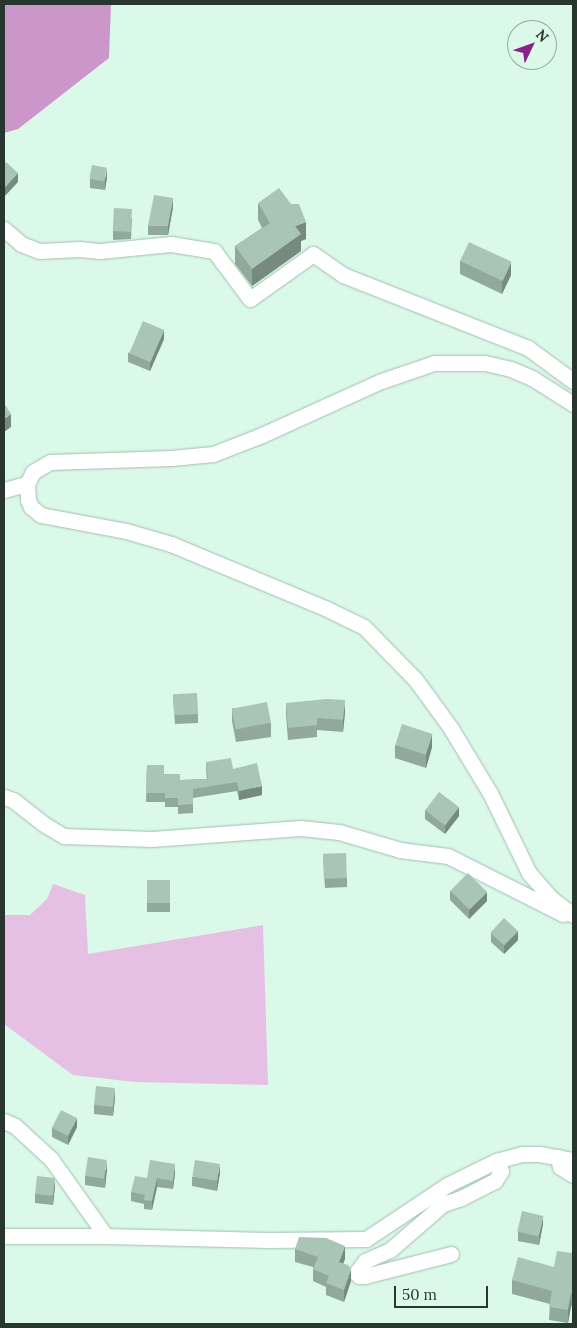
<!DOCTYPE html>
<style>
body{margin:0}
#map{position:relative;width:577px;height:1328px;overflow:hidden;background:#dbf9e9;font-family:Lora,serif}
div>[style]{position:absolute}
.green>*{inset:0;background:#e6bfe4}
.forest>*{inset:0;background:#cc96ca}
.roads{filter:drop-shadow(0 0 1px #a1beaf) drop-shadow(0 0 1px #a1beaf)}
.minor>*{height:15px;margin:-7.5px;padding:0 7.5px;transform-origin:7.5px;border-radius:7.5px;background:#fff}
.wall>*{inset:0;background:#90a99c;transform-origin:0 0}
.shaded-wall>*{inset:0;background:#768a7f}
.building>*{inset:0;background:#a8c5b5;transform-origin:0 0}
span{translate:-50% -50%;white-space:nowrap;text-align:center;line-height:1.15;-webkit-text-stroke:4.5px #dbf9e9;paint-order:stroke}
.frame{position:absolute;inset:0;border:5px solid #29352f;pointer-events:none}
.north{position:absolute;left:507px;top:20px;width:50px;height:50px;box-sizing:border-box;background:#dbf9e9;border:1px solid #94ab9f;border-radius:50%;rotate:48deg;font-size:14px;font-weight:700;line-height:20px;text-align:center;color:#29352f}
.north::after{content:'';display:block;margin:auto;width:18px;height:22px;background:#892289;clip-path:polygon(50% 0,100% 100%,50% 72%,0 100%)}
.scale{position:absolute;left:394px;top:1286px;width:94px;height:22px;box-sizing:border-box;border:2px solid #29352f;border-top:0;padding-left:6px;font-size:15px;line-height:18px;white-space:nowrap;color:#29352f;-webkit-text-stroke:4px #dbf9e9;paint-order:stroke}
</style>
<div id="map">
<div class="green">
<i style="clip-path:polygon(53px 884px,85px 895px,88px 954px,263px 925px,268px 1085px,135px 1082px,73px 1075px,4px 1024px,4px 915px,30px 915px,47px 899px)"></i>
</div>
<div class="forest">
<i style="clip-path:polygon(4px 4px,111px 4px,109px 58px,18px 129px,4px 133px)"></i>
</div>
<div class="roads">
<div class="minor">
<i style="left:4px;top:229px;width:23px;rotate:41deg"></i>
<i style="left:21px;top:244px;width:19px;rotate:21deg"></i>
<i style="left:39px;top:251px;width:41px;rotate:-2.8deg"></i>
<i style="left:80px;top:249px;width:20px;rotate:6deg"></i>
<i style="left:100px;top:251px;width:71px;rotate:-5.6deg"></i>
<i style="left:171px;top:244px;width:44px;rotate:9.2deg"></i>
<i style="left:214px;top:251px;width:60px;rotate:53.1deg"></i>
<i style="left:250px;top:299px;width:77px;rotate:-35.5deg"></i>
<i style="left:313px;top:254px;width:37px;rotate:35deg"></i>
<i style="left:343px;top:275px;width:199px;rotate:21.5deg"></i>
<i style="left:528px;top:348px;width:56px;rotate:36.3deg"></i>
<i style="left:573px;top:404px;width:49px;rotate:-147.6deg"></i>
<i style="left:532px;top:378px;width:23px;rotate:-157deg"></i>
<i style="left:511px;top:369px;width:28px;rotate:-167deg"></i>
<i style="left:484px;top:363px;width:50px;rotate:180deg"></i>
<i style="left:434px;top:363px;width:56px;rotate:161.2deg"></i>
<i style="left:381px;top:381px;width:131px;rotate:155.6deg"></i>
<i style="left:262px;top:435px;width:53px;rotate:158.8deg"></i>
<i style="left:213px;top:454px;width:42px;rotate:174.6deg"></i>
<i style="left:171px;top:458px;width:121px;rotate:178.1deg"></i>
<i style="left:50px;top:462px;width:20px;rotate:150deg"></i>
<i style="left:33px;top:472px;width:13px;rotate:117deg"></i>
<i style="left:27px;top:484px;width:16px;rotate:86deg"></i>
<i style="left:28px;top:500px;width:8px;rotate:67deg"></i>
<i style="left:31px;top:507px;width:13px;rotate:39deg"></i>
<i style="left:41px;top:515px;width:86px;rotate:10.7deg"></i>
<i style="left:126px;top:531px;width:47px;rotate:16.1deg"></i>
<i style="left:171px;top:544px;width:167px;rotate:22.6deg"></i>
<i style="left:325px;top:608px;width:43px;rotate:26deg"></i>
<i style="left:364px;top:627px;width:73px;rotate:45.6deg"></i>
<i style="left:415px;top:679px;width:59px;rotate:53.9deg"></i>
<i style="left:450px;top:727px;width:77px;rotate:58.8deg"></i>
<i style="left:490px;top:793px;width:89px;rotate:64deg"></i>
<i style="left:529px;top:873px;width:35px;rotate:49deg"></i>
<i style="left:552px;top:899px;width:26px;rotate:37deg"></i>
<i style="left:4px;top:490px;width:24px;rotate:-15deg"></i>
<i style="left:4px;top:797px;width:9px;rotate:18deg"></i>
<i style="left:13px;top:800px;width:37px;rotate:38deg"></i>
<i style="left:42px;top:823px;width:26px;rotate:31deg"></i>
<i style="left:64px;top:836px;width:88px;rotate:2deg"></i>
<i style="left:152px;top:839px;width:149px;rotate:-4.2deg"></i>
<i style="left:301px;top:828px;width:38px;rotate:6deg"></i>
<i style="left:339px;top:832px;width:64px;rotate:16.4deg"></i>
<i style="left:400px;top:850px;width:48px;rotate:7.1deg"></i>
<i style="left:448px;top:856px;width:129px;rotate:26.8deg"></i>
<i style="left:4px;top:1121px;width:12px;rotate:24deg"></i>
<i style="left:15px;top:1126px;width:49px;rotate:42.5deg"></i>
<i style="left:51px;top:1159px;width:95px;rotate:54.5deg"></i>
<i style="left:558px;top:1157px;width:10px;rotate:79deg"></i>
<i style="left:560px;top:1167px;width:15px;rotate:32deg"></i>
<i style="left:4px;top:1236px;width:102px"></i>
<i style="left:106px;top:1236px;width:162px;rotate:1.4deg"></i>
<i style="left:268px;top:1240px;width:98px;rotate:-0.6deg"></i>
<i style="left:366px;top:1239px;width:97px;rotate:-33.7deg"></i>
<i style="left:447px;top:1185px;width:55px;rotate:-26.1deg"></i>
<i style="left:496px;top:1161px;width:27px;rotate:-15deg"></i>
<i style="left:522px;top:1154px;width:17px"></i>
<i style="left:539px;top:1154px;width:35px;rotate:10deg"></i>
<i style="left:451px;top:1254px;width:89px;rotate:165.7deg"></i>
<i style="left:365px;top:1276px;width:6px;rotate:180deg"></i>
<i style="left:359px;top:1276px;width:4px;rotate:-135deg"></i>
<i style="left:356px;top:1273px;width:15px;rotate:-53deg"></i>
<i style="left:365px;top:1261px;width:27px;rotate:-24deg"></i>
<i style="left:390px;top:1250px;width:70px;rotate:-41deg"></i>
<i style="left:443px;top:1204px;width:19px;rotate:-18deg"></i>
<i style="left:461px;top:1198px;width:38px;rotate:-27deg"></i>
<i style="left:495px;top:1181px;width:12px;rotate:-59deg"></i>
<i style="left:501px;top:1171px;width:11px;rotate:-117deg"></i>
</div>
</div>
<div class="wall">
<i style="clip-path:polygon(107px 177px,105px 190px,90px 188px,90px 179px)"></i>
<i style="clip-path:polygon(258px 203px,306px 239px,301px 241px,301px 251px,252px 286px,235px 264px,235px 246px,262px 228px,258px 220px)"></i>
<i style="clip-path:polygon(173px 207px,168px 235px,148px 235px,148px 226px)"></i>
<i style="clip-path:polygon(132px 218px,131px 239px,113px 240px,113px 231px)"></i>
<i style="clip-path:polygon(460px 261px,511px 275px,502px 294px,460px 274px)"></i>
<i style="clip-path:polygon(164px 339px,150px 371px,128px 362px,128px 353px)"></i>
<i style="clip-path:polygon(173px 695px,198px 714px,198px 723px,175px 724px)"></i>
<i style="clip-path:polygon(286px 703px,345px 712px,343px 732px,317px 730px,317px 737px,288px 740px,286px 715px)"></i>
<i style="clip-path:polygon(232px 708px,271px 723px,271px 737px,236px 742px,232px 721px)"></i>
<i style="clip-path:polygon(395px 745px,432px 747px,426px 768px,395px 758px)"></i>
<i style="clip-path:polygon(206px 762px,233px 769px,262px 795px,239px 800px,237px 791px,193px 798px,193px 813px,178px 814px,178px 807px,165px 807px,165px 802px,146px 802px,147px 765px,164px 774px,180px 780px,207px 779px,206px 770px)"></i>
<i style="clip-path:polygon(425px 810px,459px 816px,445px 834px,425px 819px)"></i>
<i style="clip-path:polygon(323px 854px,347px 878px,347px 887px,325px 888px)"></i>
<i style="left:170px;top:880px;width:32px;height:23px;rotate:90deg"></i>
<i style="clip-path:polygon(450px 891px,487px 901px,469px 919px,450px 900px)"></i>
<i style="clip-path:polygon(491px 933px,518px 940px,504px 954px,491px 942px)"></i>
<i style="clip-path:polygon(115px 1097px,113px 1116px,94px 1114px,94px 1105px)"></i>
<i style="clip-path:polygon(77px 1127px,68px 1145px,52px 1137px,52px 1128px)"></i>
<i style="clip-path:polygon(107px 1169px,105px 1188px,85px 1185px,85px 1176px)"></i>
<i style="clip-path:polygon(175px 1173px,173px 1189px,157px 1187px,152px 1210px,144px 1209px,144px 1204px,131px 1201px,131px 1192px,147px 1178px)"></i>
<i style="clip-path:polygon(220px 1173px,217px 1191px,192px 1186px,192px 1177px)"></i>
<i style="clip-path:polygon(55px 1186px,53px 1205px,35px 1203px,35px 1194px)"></i>
<i style="clip-path:polygon(543px 1224px,539px 1245px,518px 1241px,518px 1232px)"></i>
<i style="clip-path:polygon(295px 1249px,345px 1259px,343px 1263px,351px 1281px,344px 1302px,326px 1295px,326px 1287px,313px 1281px,313px 1267px,295px 1262px)"></i>
<i style="clip-path:polygon(573px 1253px,573px 1307px,571px 1306px,568px 1323px,549px 1320px,550px 1304px,512px 1294px,512px 1280px,554px 1267px)"></i>
</div>
<div class="shaded-wall">
<i style="clip-path:polygon(107px 168px,107px 177px,105px 190px,105px 181px)"></i>
<i style="clip-path:polygon(18px 173px,18px 182px,4px 197px,4px 188px)"></i>
<i style="clip-path:polygon(173px 198px,173px 207px,168px 235px,168px 226px)"></i>
<i style="clip-path:polygon(306px 222px,306px 239px,301px 241px,301px 251px,252px 286px,252px 269px,295px 226px)"></i>
<i style="clip-path:polygon(511px 262px,511px 275px,502px 294px,502px 281px)"></i>
<i style="clip-path:polygon(164px 330px,164px 339px,150px 371px,150px 362px)"></i>
<i style="clip-path:polygon(11px 414px,11px 427px,4px 432px,4px 419px)"></i>
<i style="clip-path:polygon(345px 700px,345px 712px,343px 732px,343px 720px)"></i>
<i style="clip-path:polygon(432px 734px,432px 747px,426px 768px,426px 755px)"></i>
<i style="clip-path:polygon(262px 786px,262px 795px,239px 800px,239px 791px)"></i>
<i style="clip-path:polygon(459px 807px,459px 816px,445px 834px,445px 825px)"></i>
<i style="clip-path:polygon(487px 892px,487px 901px,469px 919px,469px 910px)"></i>
<i style="clip-path:polygon(518px 931px,518px 940px,504px 954px,504px 945px)"></i>
<i style="clip-path:polygon(115px 1088px,115px 1097px,113px 1116px,113px 1107px)"></i>
<i style="clip-path:polygon(77px 1118px,77px 1127px,68px 1145px,68px 1136px)"></i>
<i style="clip-path:polygon(107px 1160px,107px 1169px,105px 1188px,105px 1179px)"></i>
<i style="clip-path:polygon(175px 1164px,175px 1173px,173px 1189px,173px 1181px)"></i>
<i style="clip-path:polygon(220px 1164px,220px 1173px,217px 1191px,217px 1182px)"></i>
<i style="clip-path:polygon(55px 1178px,55px 1186px,53px 1205px,53px 1196px)"></i>
<i style="clip-path:polygon(157px 1178px,157px 1187px,152px 1210px,152px 1201px)"></i>
<i style="clip-path:polygon(543px 1216px,543px 1224px,539px 1245px,539px 1236px)"></i>
<i style="clip-path:polygon(345px 1246px,345px 1259px,339px 1274px,339px 1262px)"></i>
<i style="clip-path:polygon(351px 1269px,351px 1281px,344px 1302px,344px 1290px)"></i>
<i style="clip-path:polygon(571px 1293px,571px 1306px,568px 1323px,568px 1310px)"></i>
</div>
<div class="building">
<i style="clip-path:polygon(6px 162px,18px 173px,4px 188px,4px 165px)"></i>
<i style="left:92px;top:165px;width:15px;height:14px;rotate:11deg"></i>
<i style="clip-path:polygon(279px 188px,291px 204px,299px 204px,306px 222px,295px 226px,301px 234px,252px 269px,235px 246px,270px 223px,258px 203px)"></i>
<i style="clip-path:polygon(154px 195px,173px 198px,168px 226px,148px 226px)"></i>
<i style="left:114px;top:208px;width:18px;height:23px;rotate:3deg"></i>
<i style="left:469px;top:242px;width:47px;height:21px;rotate:25deg"></i>
<i style="left:143px;top:321px;width:23px;height:35px;rotate:23deg"></i>
<i style="clip-path:polygon(4px 403px,11px 414px,4px 419px)"></i>
<i style="left:197px;top:693px;width:21px;height:24px;rotate:87deg"></i>
<i style="clip-path:polygon(327px 699px,345px 700px,343px 720px,317px 718px,317px 725px,288px 728px,286px 703px)"></i>
<i style="left:267px;top:702px;width:21px;height:36px;rotate:79deg"></i>
<i style="left:402px;top:724px;width:32px;height:22px;rotate:18deg"></i>
<i style="clip-path:polygon(231px 758px,233px 769px,257px 763px,262px 786px,239px 791px,237px 782px,193px 789px,193px 804px,178px 805px,178px 798px,165px 798px,165px 793px,146px 793px,147px 765px,164px 765px,164px 774px,180px 774px,180px 780px,208px 779px,206px 762px)"></i>
<i style="left:439px;top:792px;width:25px;height:23px;rotate:37deg"></i>
<i style="left:346px;top:853px;width:25px;height:23px;rotate:88deg"></i>
<i style="left:468px;top:873px;width:27px;height:25px;rotate:45deg"></i>
<i style="left:170px;top:880px;width:23px;height:23px;rotate:90deg"></i>
<i style="left:504px;top:918px;width:19px;height:20px;rotate:43deg"></i>
<i style="left:96px;top:1086px;width:19px;height:19px;rotate:6deg"></i>
<i style="left:61px;top:1110px;width:18px;height:20px;rotate:27deg"></i>
<i style="left:88px;top:1157px;width:19px;height:19px;rotate:9deg"></i>
<i style="clip-path:polygon(150px 1160px,175px 1164px,173px 1181px,157px 1178px,152px 1201px,144px 1200px,145px 1195px,131px 1192px,135px 1176px,147px 1178px)"></i>
<i style="left:195px;top:1160px;width:25px;height:17px;rotate:9deg"></i>
<i style="left:37px;top:1176px;width:18px;height:18px;rotate:6deg"></i>
<i style="left:522px;top:1211px;width:22px;height:21px;rotate:13deg"></i>
<i style="clip-path:polygon(299px 1237px,326px 1238px,345px 1246px,339px 1262px,348px 1265px,351px 1269px,344px 1290px,326px 1283px,329px 1276px,313px 1269px,318px 1257px,295px 1249px)"></i>
<i style="clip-path:polygon(557px 1251px,573px 1253px,573px 1293px,571px 1293px,568px 1310px,549px 1307px,552px 1291px,512px 1280px,518px 1257px,554px 1267px)"></i>
</div>
<div class="frame"></div>
<div class="north">N</div>
<div class="scale">50 m</div>
</div>
